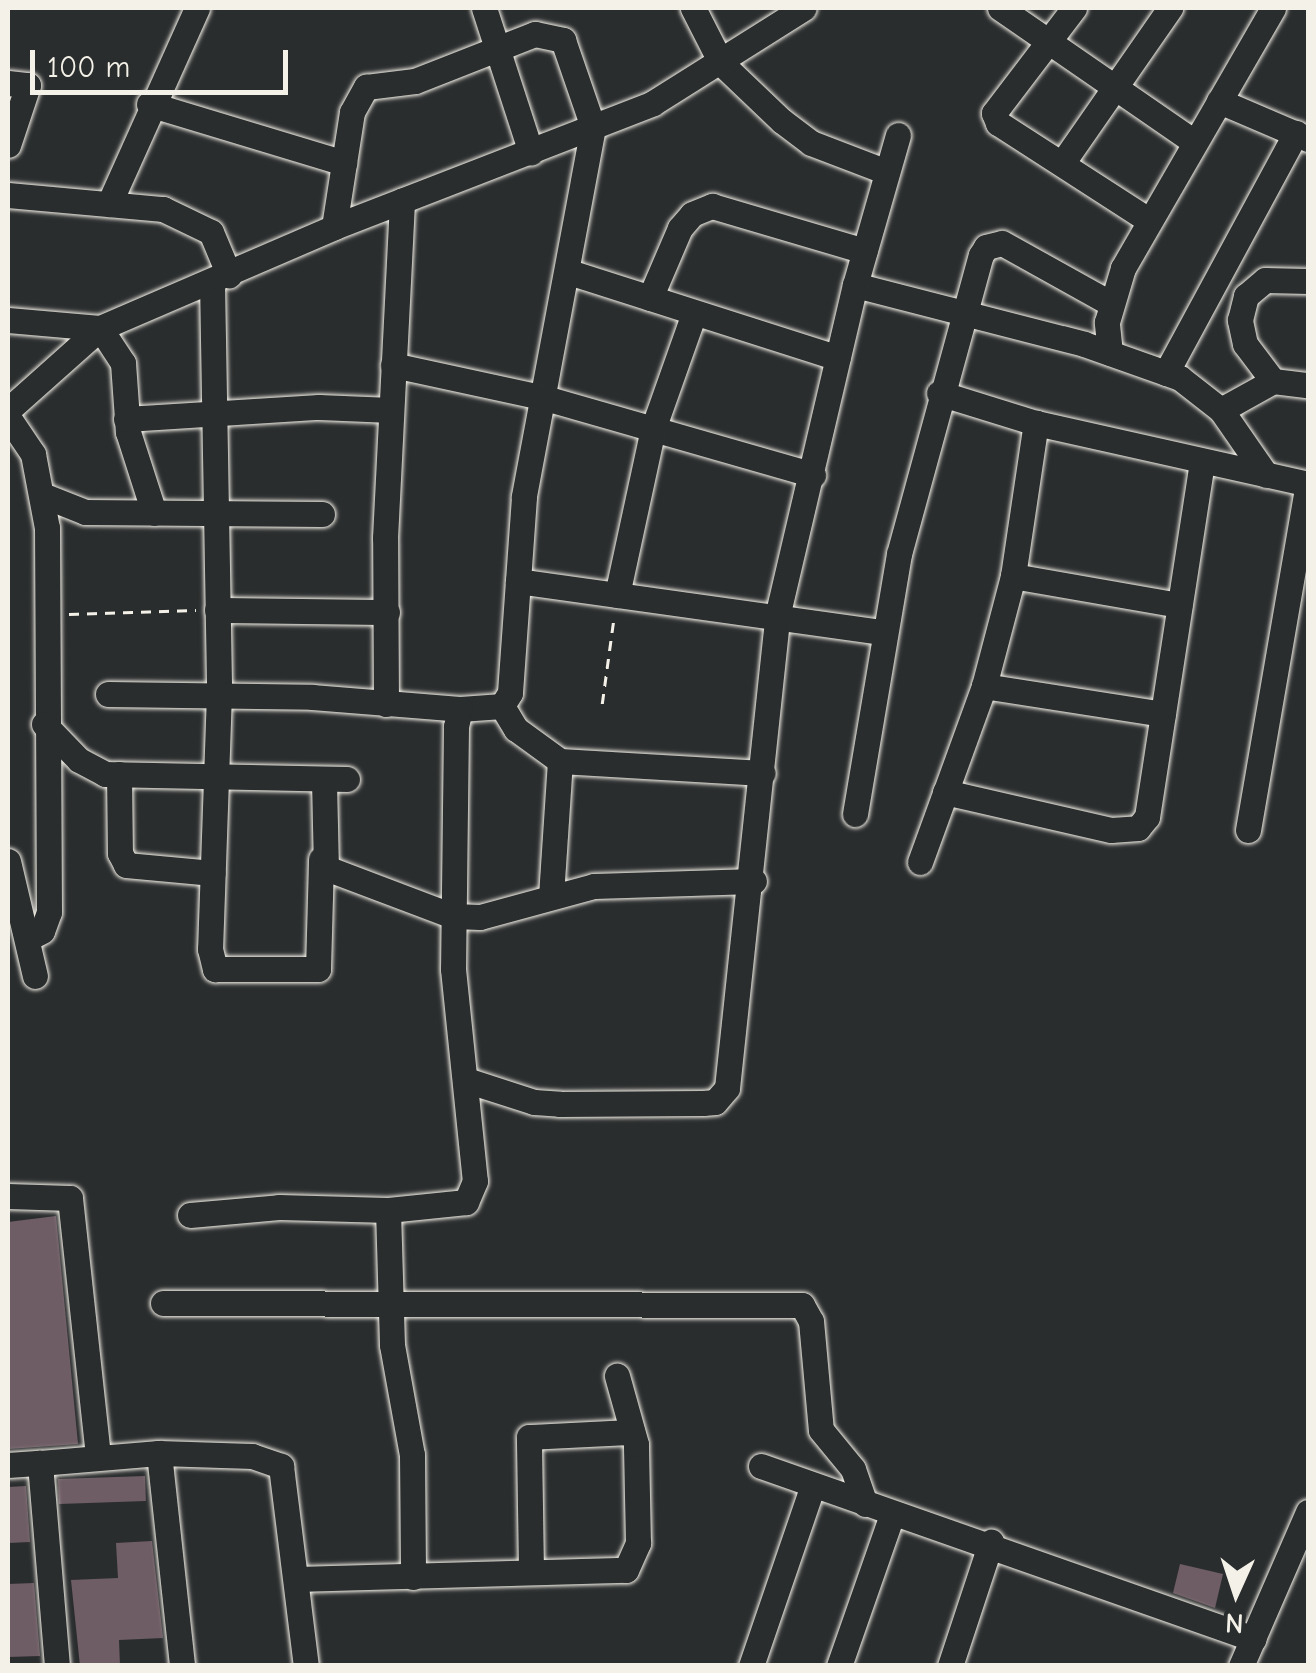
<!DOCTYPE html>
<style>
body{margin:0}
#map{position:relative;width:1316px;height:1673px;overflow:hidden;background:#2a2d2e;font-family:"Comic Neue",sans-serif}
div>[style]{position:absolute}
.building>*{inset:0;background:#6f5d65;transform-origin:0 0}
.path>*{height:2.5px;margin-top:-1.25px;transform-origin:0;background:repeating-linear-gradient(90deg,#f4f1e8 0 10px,transparent 0 18px)}
.roads{filter:drop-shadow(0 0 2px #f4f1e8) drop-shadow(0 0 2px #f4f1e8)}
.minor>*{height:25px;margin:-12.5px;padding:0 12.5px;transform-origin:12.5px;border-radius:12.5px;background:#2a2d2e}
span{translate:-50% -50%;white-space:nowrap;text-align:center;line-height:1.15;-webkit-text-stroke:8px #2a2d2e;paint-order:stroke}
.frame{position:absolute;inset:0;border:10px solid #f4f1e8;pointer-events:none}
.north{position:absolute;left:1186px;top:1543px;width:100px;height:100px;-webkit-text-stroke:8px #2a2d2e;paint-order:stroke;rotate:183deg;font-size:28px;font-weight:700;line-height:40px;text-align:center;color:#f4f1e8}
.north::after{content:'';display:block;margin:auto;width:35px;height:45px;background:#f4f1e8;clip-path:polygon(50% 0,100% 100%,50% 72%,0 100%)}
.scale{position:absolute;left:30px;top:50px;width:258px;height:45px;box-sizing:border-box;border:5px solid #f4f1e8;border-top:0;padding-left:12px;font-size:30px;line-height:35px;white-space:nowrap;color:#f4f1e8;-webkit-text-stroke:8px #2a2d2e;paint-order:stroke}
</style>
<div id="map">
<div class="building">
<i style="clip-path:polygon(56px 1216px,78px 1444px,8px 1449px,8px 1222px)"></i>
<i style="left:145px;top:1476px;width:25px;height:87px;rotate:88deg"></i>
<i style="clip-path:polygon(26px 1486px,30px 1542px,8px 1543px,8px 1487px)"></i>
<i style="clip-path:polygon(152px 1541px,163px 1638px,119px 1640px,120px 1666px,80px 1666px,71px 1580px,118px 1578px,116px 1543px)"></i>
<i style="clip-path:polygon(1180px 1564px,1223px 1574px,1215px 1608px,1173px 1593px)"></i>
<i style="clip-path:polygon(34px 1583px,40px 1656px,8px 1657px,8px 1584px)"></i>
</div>
<div class="path">
<i style="left:69px;top:614px;width:127px;rotate:-1.8deg"></i>
<i style="left:602px;top:704px;width:89px;rotate:-82.2deg"></i>
</div>
<div class="roads">
<div class="minor">
<i style="left:484px;top:8px;width:152px;rotate:72deg"></i>
<i style="left:693px;top:8px;width:62px;rotate:63deg"></i>
<i style="left:721px;top:63px;width:84px;rotate:43.6deg"></i>
<i style="left:782px;top:121px;width:36px;rotate:37deg"></i>
<i style="left:811px;top:143px;width:81px;rotate:20.9deg"></i>
<i style="left:1000px;top:8px;width:236px;rotate:34.6deg"></i>
<i style="left:1074px;top:8px;width:132px;rotate:127.3deg"></i>
<i style="left:994px;top:113px;width:11px;rotate:68deg"></i>
<i style="left:998px;top:123px;width:177px;rotate:32.8deg"></i>
<i style="left:8px;top:83px;width:20px;rotate:6deg"></i>
<i style="left:28px;top:85px;width:63px;rotate:108.4deg"></i>
<i style="left:1219px;top:101px;width:97px;rotate:23.1deg"></i>
<i style="left:149px;top:104px;width:204px;rotate:16.8deg"></i>
<i style="left:1063px;top:162px;width:188px;rotate:-55.2deg"></i>
<i style="left:8px;top:195px;width:156px;rotate:5.2deg"></i>
<i style="left:163px;top:209px;width:53px;rotate:25.6deg"></i>
<i style="left:211px;top:232px;width:47px;rotate:67.3deg"></i>
<i style="left:109px;top:204px;width:215px;rotate:-65.8deg"></i>
<i style="left:334px;top:227px;width:116px;rotate:-81.1deg"></i>
<i style="left:352px;top:112px;width:29px;rotate:-61deg"></i>
<i style="left:366px;top:87px;width:49px;rotate:-7deg"></i>
<i style="left:415px;top:81px;width:129px;rotate:-21.4deg"></i>
<i style="left:535px;top:34px;width:29px;rotate:12deg"></i>
<i style="left:563px;top:40px;width:92px;rotate:71deg"></i>
<i style="left:593px;top:127px;width:376px;rotate:100.6deg"></i>
<i style="left:524px;top:497px;width:196px;rotate:94.1deg"></i>
<i style="left:510px;top:693px;width:15px;rotate:122deg"></i>
<i style="left:502px;top:706px;width:42px;rotate:175.9deg"></i>
<i style="left:460px;top:709px;width:18px;rotate:103deg"></i>
<i style="left:456px;top:727px;width:242px;rotate:90.7deg"></i>
<i style="left:453px;top:969px;width:213px;rotate:84.1deg"></i>
<i style="left:475px;top:1181px;width:23px;rotate:113deg"></i>
<i style="left:466px;top:1202px;width:78px;rotate:174.1deg"></i>
<i style="left:569px;top:272px;width:282px;rotate:17.7deg"></i>
<i style="left:212px;top:282px;width:411px;rotate:89deg"></i>
<i style="left:219px;top:693px;width:256px;rotate:92deg"></i>
<i style="left:210px;top:949px;width:21px;rotate:76deg"></i>
<i style="left:215px;top:969px;width:103px"></i>
<i style="left:318px;top:969px;width:110px;rotate:-88.4deg"></i>
<i style="left:855px;top:285px;width:236px;rotate:14.4deg"></i>
<i style="left:1084px;top:344px;width:102px;rotate:19.5deg"></i>
<i style="left:1180px;top:378px;width:52px;rotate:38deg"></i>
<i style="left:1221px;top:410px;width:79px;rotate:55.3deg"></i>
<i style="left:650px;top:298px;width:76px;rotate:-66.8deg"></i>
<i style="left:680px;top:228px;width:18px;rotate:-49deg"></i>
<i style="left:692px;top:214px;width:22px;rotate:-22deg"></i>
<i style="left:712px;top:206px;width:159px;rotate:16.4deg"></i>
<i style="left:8px;top:320px;width:92px;rotate:5deg"></i>
<i style="left:100px;top:328px;width:42px;rotate:56.7deg"></i>
<i style="left:123px;top:363px;width:69px;rotate:85.9deg"></i>
<i style="left:128px;top:432px;width:85px;rotate:72.2deg"></i>
<i style="left:1110px;top:353px;width:31px;rotate:-96deg"></i>
<i style="left:1107px;top:322px;width:56px;rotate:-73.5deg"></i>
<i style="left:1123px;top:268px;width:300px;rotate:-60deg"></i>
<i style="left:393px;top:365px;width:156px;rotate:12.2deg"></i>
<i style="left:545px;top:398px;width:279px;rotate:16deg"></i>
<i style="left:1166px;top:373px;width:273px;rotate:-61.6deg"></i>
<i style="left:1273px;top:381px;width:46px;rotate:-127.1deg"></i>
<i style="left:1245px;top:344px;width:25px;rotate:-102deg"></i>
<i style="left:1240px;top:320px;width:25px;rotate:-76deg"></i>
<i style="left:1246px;top:296px;width:25px;rotate:-40deg"></i>
<i style="left:1265px;top:280px;width:43px;rotate:1.3deg"></i>
<i style="left:939px;top:393px;width:102px;rotate:17.2deg"></i>
<i style="left:1036px;top:423px;width:279px;rotate:12.6deg"></i>
<i style="left:8px;top:410px;width:123px;rotate:-41.7deg"></i>
<i style="left:100px;top:328px;width:255px;rotate:-23.3deg"></i>
<i style="left:334px;top:227px;width:342px;rotate:-21.2deg"></i>
<i style="left:653px;top:103px;width:178px;rotate:-32.2deg"></i>
<i style="left:1221px;top:410px;width:60px;rotate:-29.1deg"></i>
<i style="left:1273px;top:381px;width:35px;rotate:7deg"></i>
<i style="left:8px;top:417px;width:45px;rotate:56deg"></i>
<i style="left:33px;top:454px;width:75px;rotate:79.3deg"></i>
<i style="left:47px;top:528px;width:384px;rotate:89.7deg"></i>
<i style="left:49px;top:912px;width:20px;rotate:110deg"></i>
<i style="left:42px;top:931px;width:16px;rotate:153deg"></i>
<i style="left:126px;top:419px;width:193px;rotate:-3.6deg"></i>
<i style="left:319px;top:407px;width:72px;rotate:2.4deg"></i>
<i style="left:45px;top:496px;width:43px;rotate:21.8deg"></i>
<i style="left:85px;top:512px;width:237px;rotate:0.5deg"></i>
<i style="left:1013px;top:576px;width:169px;rotate:9.9deg"></i>
<i style="left:518px;top:581px;width:368px;rotate:8deg"></i>
<i style="left:617px;top:595px;width:170px;rotate:-77.8deg"></i>
<i style="left:653px;top:429px;width:123px;rotate:-70.5deg"></i>
<i style="left:217px;top:610px;width:170px;rotate:0.7deg"></i>
<i style="left:984px;top:686px;width:181px;rotate:8.9deg"></i>
<i style="left:108px;top:694px;width:204px;rotate:0.8deg"></i>
<i style="left:312px;top:697px;width:148px;rotate:4.6deg"></i>
<i style="left:386px;top:704px;width:166px;rotate:-90.3deg"></i>
<i style="left:385px;top:538px;width:338px;rotate:-87.1deg"></i>
<i style="left:502px;top:706px;width:27px;rotate:59deg"></i>
<i style="left:516px;top:729px;width:54px;rotate:36deg"></i>
<i style="left:560px;top:761px;width:203px;rotate:3.4deg"></i>
<i style="left:44px;top:724px;width:50px;rotate:45.8deg"></i>
<i style="left:79px;top:760px;width:30px;rotate:28deg"></i>
<i style="left:105px;top:774px;width:242px;rotate:1.2deg"></i>
<i style="left:119px;top:774px;width:79px;rotate:89.3deg"></i>
<i style="left:120px;top:853px;width:13px;rotate:63deg"></i>
<i style="left:126px;top:865px;width:87px;rotate:5.3deg"></i>
<i style="left:324px;top:781px;width:87px;rotate:88.7deg"></i>
<i style="left:326px;top:868px;width:136px;rotate:20.7deg"></i>
<i style="left:453px;top:916px;width:27px;rotate:2deg"></i>
<i style="left:480px;top:917px;width:118px;rotate:-15.2deg"></i>
<i style="left:594px;top:886px;width:160px;rotate:-1.8deg"></i>
<i style="left:945px;top:792px;width:170px;rotate:12.9deg"></i>
<i style="left:1111px;top:830px;width:27px;rotate:-4deg"></i>
<i style="left:1138px;top:828px;width:14px;rotate:-51deg"></i>
<i style="left:1147px;top:817px;width:359px;rotate:-81.2deg"></i>
<i style="left:855px;top:814px;width:264px;rotate:-80.4deg"></i>
<i style="left:899px;top:554px;width:310px;rotate:-74.7deg"></i>
<i style="left:981px;top:255px;width:9px;rotate:-58deg"></i>
<i style="left:986px;top:247px;width:16px;rotate:-14deg"></i>
<i style="left:1002px;top:243px;width:124px;rotate:29.1deg"></i>
<i style="left:1248px;top:830px;width:351px;rotate:-80.2deg"></i>
<i style="left:8px;top:861px;width:118px;rotate:76.8deg"></i>
<i style="left:920px;top:862px;width:187px;rotate:-70deg"></i>
<i style="left:984px;top:686px;width:114px;rotate:-75.2deg"></i>
<i style="left:1013px;top:576px;width:155px;rotate:-81.5deg"></i>
<i style="left:551px;top:896px;width:135px;rotate:-86.2deg"></i>
<i style="left:469px;top:1081px;width:68px;rotate:17.9deg"></i>
<i style="left:534px;top:1102px;width:26px;rotate:4deg"></i>
<i style="left:560px;top:1104px;width:143px;rotate:-0.4deg"></i>
<i style="left:703px;top:1103px;width:12px;rotate:-5deg"></i>
<i style="left:715px;top:1102px;width:18px;rotate:-49deg"></i>
<i style="left:727px;top:1088px;width:474px;rotate:-83.9deg"></i>
<i style="left:777px;top:617px;width:341px;rotate:-76.8deg"></i>
<i style="left:855px;top:285px;width:156px;rotate:-74deg"></i>
<i style="left:8px;top:1196px;width:62px;rotate:1.8deg"></i>
<i style="left:70px;top:1198px;width:260px;rotate:83.8deg"></i>
<i style="left:190px;top:1215px;width:89px;rotate:-5.1deg"></i>
<i style="left:279px;top:1207px;width:109px;rotate:1.6deg"></i>
<i style="left:388px;top:1210px;width:135px;rotate:88.3deg"></i>
<i style="left:392px;top:1345px;width:112px;rotate:79.7deg"></i>
<i style="left:412px;top:1455px;width:122px;rotate:89.5deg"></i>
<i style="left:163px;top:1303px;width:639px;rotate:0.18deg"></i>
<i style="left:802px;top:1305px;width:18px;rotate:61deg"></i>
<i style="left:811px;top:1321px;width:109px;rotate:84.8deg"></i>
<i style="left:821px;top:1430px;width:50px;rotate:50.6deg"></i>
<i style="left:853px;top:1469px;width:37px;rotate:71deg"></i>
<i style="left:159px;top:1453px;width:214px;rotate:83.8deg"></i>
<i style="left:8px;top:1465px;width:32px;rotate:-4deg"></i>
<i style="left:761px;top:1466px;width:522px;rotate:19.34deg"></i>
<i style="left:531px;top:1570px;width:133px;rotate:-90.9deg"></i>
<i style="left:529px;top:1437px;width:103px;rotate:-2.8deg"></i>
<i style="left:296px;top:1579px;width:330px;rotate:-1.6deg"></i>
<i style="left:626px;top:1570px;width:30px;rotate:-66deg"></i>
<i style="left:638px;top:1543px;width:99px;rotate:-91.2deg"></i>
<i style="left:636px;top:1444px;width:71px;rotate:-105.6deg"></i>
<i style="left:57px;top:1666px;width:204px;rotate:-94.8deg"></i>
<i style="left:40px;top:1463px;width:119px;rotate:-4.8deg"></i>
<i style="left:159px;top:1453px;width:93px;rotate:1.8deg"></i>
<i style="left:252px;top:1456px;width:31px;rotate:19deg"></i>
<i style="left:281px;top:1466px;width:202px;rotate:82.9deg"></i>
<i style="left:751px;top:1666px;width:191px;rotate:-71.1deg"></i>
<i style="left:839px;top:1666px;width:160px;rotate:-70.7deg"></i>
<i style="left:950px;top:1666px;width:131px;rotate:-71.7deg"></i>
<i style="left:1241px;top:1666px;width:168px;rotate:-66.5deg"></i>
</div>
</div>
<div class="frame"></div>
<div class="north">N</div>
<div class="scale">100 m</div>
</div>
